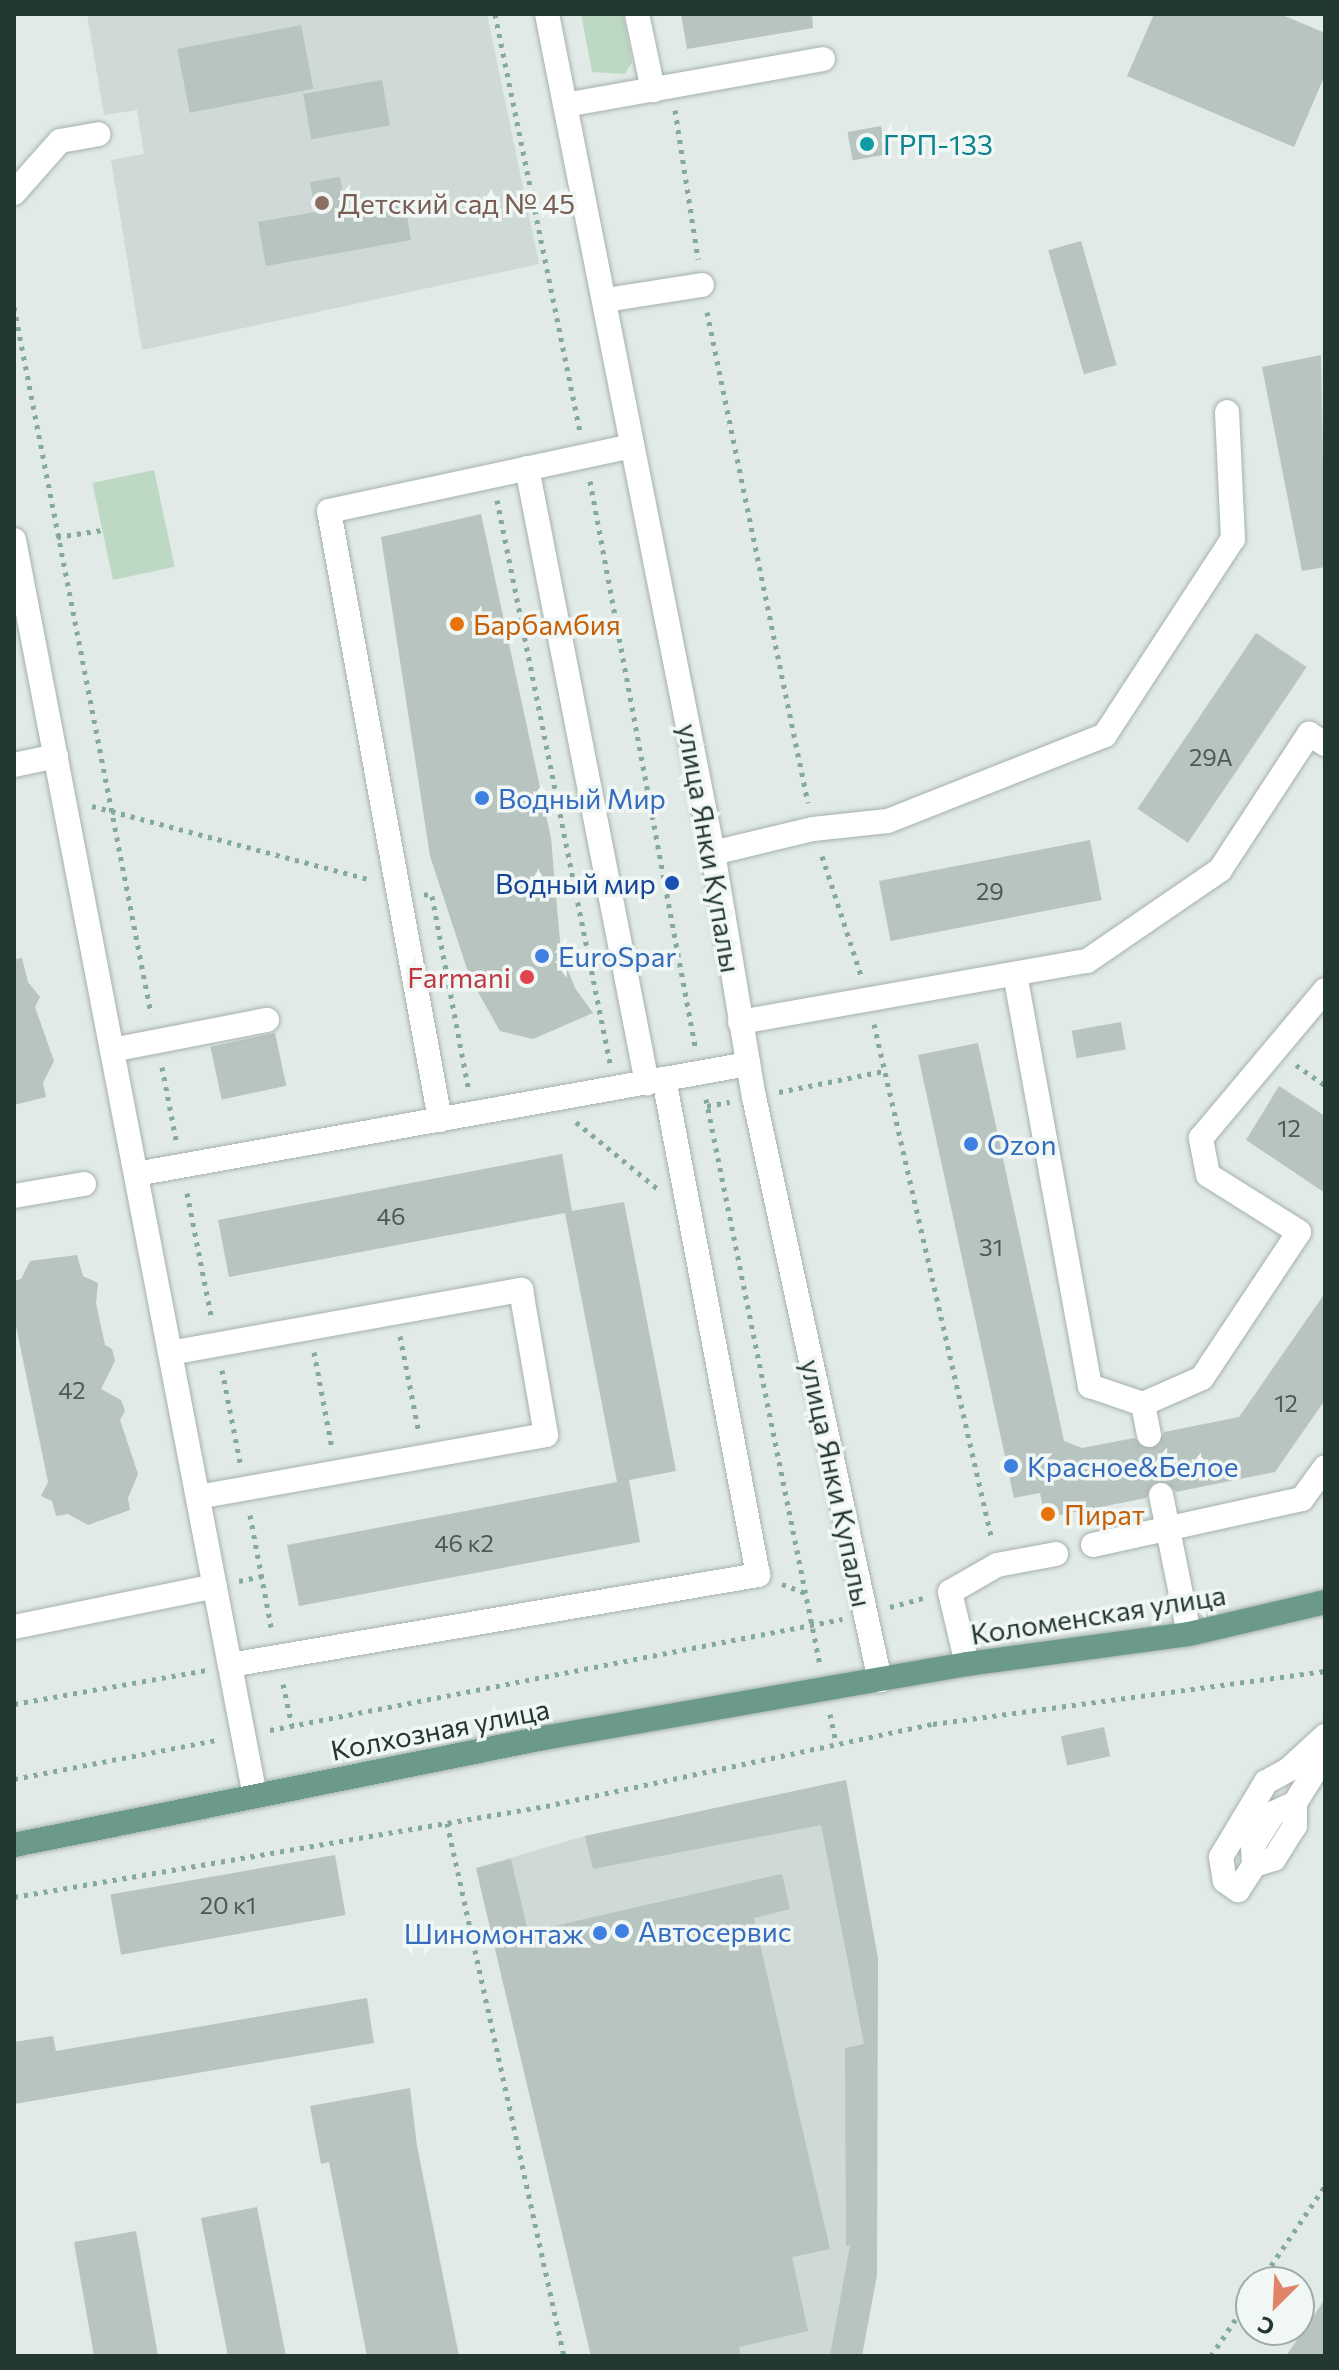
<!DOCTYPE html>
<meta charset="utf-8">
<style>
body{margin:0}
#map{position:relative;width:1339px;height:2370px;overflow:hidden;background:#e1eae6;font-family:Commissioner,sans-serif}
div>[style]{position:absolute}
.built>*{inset:0;background:#cfd9d5}
.green>*{inset:0;background:#bdd8c3;transform-origin:0 0}
.building>*{inset:0;background:#b7c4bf;transform-origin:0 0}
.minor-tunnel>*{height:24px;margin-top:-12px;transform-origin:0;background:repeating-linear-gradient(90deg,#bbc6c2 0 24px,transparent 0 36px)}
.path>*{height:5px;margin-top:-2.5px;transform-origin:0;background:repeating-linear-gradient(90deg,#85a99d 0 4px,transparent 0 10px)}
.roads{filter:drop-shadow(0 0 2px #a5b1ac) drop-shadow(0 0 2px #a5b1ac)}
.minor>*{height:24px;margin:-12px;padding:0 12px;transform-origin:12px;border-radius:12px;background:#fff}
.major>*{height:24px;margin:-12px;padding:0 12px;transform-origin:12px;border-radius:12px;background:#6b9a8d}
.dots>*{width:22px;height:22px;translate:-50% -50%;box-sizing:border-box;border:4px solid #f1f7f4;border-radius:50%}
span{translate:-50% -50%;white-space:nowrap;text-align:center;line-height:1.15;-webkit-text-stroke:7px #f1f7f4;paint-order:stroke}
.number-label{font-size:24px;color:#495b55}
.number-label span{-webkit-text-stroke-width:0}
.culture-label{font-size:28px;color:#0d838f}
.left{translate:0 -50%;text-align:left}
.education-label{font-size:28px;color:#785e54}
.food-label{font-size:28px;color:#c56008}
.shop-label{font-size:28px;color:#366cbe}
.right{translate:-100% -50%;text-align:right}
.street-label{font-size:28px;color:#243832}
.transit-label{font-size:28px;color:#164399}
.health-label{font-size:28px;color:#be3a42}
.frame{position:absolute;inset:0;border:16px solid #243832;pointer-events:none}
.north{position:absolute;left:1235px;top:2266px;width:80px;height:80px;box-sizing:border-box;background:#f1f7f4;border:2px solid #9faba6;border-radius:50%;rotate:204deg;font-size:22px;font-weight:700;line-height:32px;text-align:center;color:#243832}
.north::after{content:'';display:block;margin:auto;width:28px;height:36px;background:#e08368;clip-path:polygon(50% 0,100% 100%,50% 72%,0 100%)}
</style>
<div id="map">
<div class="built">
<i style="clip-path:polygon(87px 14px,487px 14px,539px 264px,142px 350px,111px 160px,144px 154px,137px 110px,104px 115px)"></i>
<i style="clip-path:polygon(846px 1780px,878px 1959px,862px 2356px,591px 2356px,476px 1868px,585px 1836px)"></i>
</div>
<div class="green">
<i style="clip-path:polygon(581px 14px,623px 14px,632px 62px,625px 74px,592px 72px)"></i>
<i style="left:154px;top:470px;width:99px;height:63px;rotate:78deg"></i>
</div>
<div class="building">
<i style="clip-path:polygon(681px 14px,812px 14px,813px 28px,687px 49px)"></i>
<i style="clip-path:polygon(1154px 14px,1280px 14px,1325px 33px,1325px 75px,1294px 147px,1127px 76px)"></i>
<i style="left:301px;top:25px;width:65px;height:126px;rotate:79deg"></i>
<i style="left:382px;top:80px;width:46px;height:80px;rotate:80deg"></i>
<i style="left:881px;top:126px;width:29px;height:34px;rotate:80deg"></i>
<i style="clip-path:polygon(340px 177px,346px 209px,404px 198px,411px 240px,266px 266px,258px 222px,315px 212px,310px 182px)"></i>
<i style="left:1081px;top:241px;width:129px;height:34px;rotate:74deg"></i>
<i style="clip-path:polygon(1321px 355px,1325px 567px,1302px 571px,1262px 367px)"></i>
<i style="clip-path:polygon(481px 514px,551px 838px,561px 953px,575px 988px,593px 1013px,533px 1039px,500px 1031px,470px 978px,430px 856px,381px 537px)"></i>
<i style="left:1256px;top:633px;width:61px;height:212px;rotate:34deg"></i>
<i style="left:1090px;top:840px;width:61px;height:215px;rotate:79deg"></i>
<i style="clip-path:polygon(22px 958px,28px 982px,40px 997px,35px 1007px,54px 1061px,43px 1083px,46px 1097px,14px 1105px,14px 959px)"></i>
<i style="left:1121px;top:1022px;width:28px;height:50px;rotate:80deg"></i>
<i style="left:275px;top:1033px;width:54px;height:66px;rotate:78deg"></i>
<i style="clip-path:polygon(978px 1043px,1064px 1441px,1082px 1448px,1134px 1438px,1151px 1450px,1159px 1446px,1164px 1432px,1239px 1417px,1325px 1293px,1325px 1400px,1275px 1472px,1176px 1492px,1166px 1481px,1157px 1481px,1146px 1498px,1045px 1518px,1040px 1493px,1014px 1498px,918px 1055px)"></i>
<i style="clip-path:polygon(1279px 1086px,1325px 1116px,1325px 1193px,1246px 1140px)"></i>
<i style="clip-path:polygon(562px 1154px,572px 1211px,624px 1202px,676px 1471px,629px 1480px,640px 1542px,299px 1606px,287px 1545px,617px 1482px,565px 1213px,229px 1277px,218px 1220px)"></i>
<i style="clip-path:polygon(77px 1255px,83px 1276px,98px 1283px,96px 1303px,105px 1345px,112px 1349px,115px 1361px,101px 1389px,121px 1400px,125px 1411px,120px 1420px,138px 1474px,128px 1498px,130px 1510px,88px 1525px,68px 1514px,56px 1516px,52px 1501px,41px 1496px,48px 1482px,14px 1316px,14px 1281px,21px 1279px,30px 1261px)"></i>
<i style="left:1104px;top:1727px;width:30px;height:44px;rotate:78deg"></i>
<i style="clip-path:polygon(846px 1780px,878px 1959px,877px 2275px,862px 2356px,830px 2356px,850px 2245px,846px 2246px,845px 2048px,864px 2044px,821px 1825px,593px 1869px,585px 1836px)"></i>
<i style="left:335px;top:1855px;width:61px;height:228px;rotate:80deg"></i>
<i style="clip-path:polygon(511px 1859px,528px 1932px,782px 1874px,790px 1909px,754px 1918px,830px 2249px,792px 2257px,808px 2331px,739px 2347px,741px 2356px,591px 2356px,476px 1868px)"></i>
<i style="clip-path:polygon(367px 1998px,374px 2043px,14px 2104px,14px 2042px,53px 2036px,56px 2051px)"></i>
<i style="clip-path:polygon(410px 2088px,417px 2146px,459px 2356px,367px 2356px,329px 2162px,321px 2164px,310px 2106px)"></i>
<i style="left:257px;top:2207px;width:152px;height:57px;rotate:79deg"></i>
<i style="left:136px;top:2231px;width:127px;height:63px;rotate:80deg"></i>
<i style="clip-path:polygon(1325px 2299px,1325px 2356px,1286px 2356px)"></i>
</div>
<div class="minor-tunnel">
<i style="left:1149px;top:1435px;width:61px;rotate:78.7deg"></i>
</div>
<div class="path">
<i style="left:495px;top:14px;width:427px;rotate:78.5deg"></i>
<i style="left:675px;top:110px;width:151px;rotate:81.2deg"></i>
<i style="left:14px;top:307px;width:720px;rotate:79.03deg"></i>
<i style="left:707px;top:312px;width:501px;rotate:78.38deg"></i>
<i style="left:590px;top:481px;width:575px;rotate:79.47deg"></i>
<i style="left:497px;top:500px;width:574px;rotate:78.65deg"></i>
<i style="left:57px;top:537px;width:46px;rotate:-8.8deg"></i>
<i style="left:92px;top:806px;width:285px;rotate:14.8deg"></i>
<i style="left:822px;top:856px;width:125px;rotate:71.9deg"></i>
<i style="left:424px;top:894px;width:8px;rotate:14deg"></i>
<i style="left:432px;top:896px;width:194px;rotate:79.3deg"></i>
<i style="left:874px;top:1024px;width:529px;rotate:77.12deg"></i>
<i style="left:1296px;top:1065px;width:35px;rotate:35deg"></i>
<i style="left:162px;top:1067px;width:74px;rotate:79.1deg"></i>
<i style="left:779px;top:1092px;width:107px;rotate:-11.3deg"></i>
<i style="left:706px;top:1099px;width:577px;rotate:78.61deg"></i>
<i style="left:707px;top:1106px;width:23px;rotate:-10deg"></i>
<i style="left:576px;top:1122px;width:106px;rotate:39.3deg"></i>
<i style="left:187px;top:1193px;width:129px;rotate:78.9deg"></i>
<i style="left:400px;top:1336px;width:99px;rotate:78.9deg"></i>
<i style="left:314px;top:1352px;width:98px;rotate:79.4deg"></i>
<i style="left:222px;top:1370px;width:94px;rotate:78.9deg"></i>
<i style="left:250px;top:1515px;width:118px;rotate:79.3deg"></i>
<i style="left:239px;top:1581px;width:24px;rotate:-12deg"></i>
<i style="left:782px;top:1584px;width:26px;rotate:21deg"></i>
<i style="left:890px;top:1607px;width:34px;rotate:-15deg"></i>
<i style="left:283px;top:1684px;width:43px;rotate:77.9deg"></i>
<i style="left:14px;top:1704px;width:195px;rotate:-10deg"></i>
<i style="left:830px;top:1714px;width:30px;rotate:78deg"></i>
<i style="left:270px;top:1730px;width:583px;rotate:-10.98deg"></i>
<i style="left:14px;top:1779px;width:207px;rotate:-10.9deg"></i>
<i style="left:447px;top:1823px;width:546px;rotate:77.62deg"></i>
<i style="left:14px;top:1897px;width:540px;rotate:-9.71deg"></i>
<i style="left:546px;top:1806px;width:396px;rotate:-12deg"></i>
<i style="left:933px;top:1724px;width:396px;rotate:-7.7deg"></i>
<i style="left:1260px;top:2282px;width:116px;rotate:-55.9deg"></i>
<i style="left:1211px;top:2356px;width:72px;rotate:-56.3deg"></i>
</div>
<div class="roads">
<div class="minor">
<i style="left:547px;top:14px;width:855px;rotate:78.81deg"></i>
<i style="left:713px;top:853px;width:247px;rotate:80.5deg"></i>
<i style="left:754px;top:1097px;width:597px;rotate:77.82deg"></i>
<i style="left:637px;top:14px;width:78px;rotate:78.1deg"></i>
<i style="left:565px;top:105px;width:262px;rotate:-10.1deg"></i>
<i style="left:14px;top:193px;width:69px;rotate:-48.5deg"></i>
<i style="left:60px;top:141px;width:39px;rotate:-10deg"></i>
<i style="left:606px;top:300px;width:97px;rotate:-8.9deg"></i>
<i style="left:527px;top:468px;width:627px;rotate:78.96deg"></i>
<i style="left:14px;top:540px;width:1279px;rotate:79.14deg"></i>
<i style="left:14px;top:765px;width:43px;rotate:-12.1deg"></i>
<i style="left:713px;top:853px;width:103px;rotate:-13.5deg"></i>
<i style="left:813px;top:829px;width:75px;rotate:-6.1deg"></i>
<i style="left:888px;top:821px;width:233px;rotate:-21.6deg"></i>
<i style="left:1105px;top:735px;width:234px;rotate:-56.9deg"></i>
<i style="left:1233px;top:539px;width:127px;rotate:-92.7deg"></i>
<i style="left:1015px;top:974px;width:419px;rotate:79.7deg"></i>
<i style="left:1090px;top:1386px;width:56px;rotate:18.8deg"></i>
<i style="left:740px;top:1022px;width:352px;rotate:-10deg"></i>
<i style="left:1087px;top:961px;width:161px;rotate:-34.4deg"></i>
<i style="left:1220px;top:870px;width:163px;rotate:-56.8deg"></i>
<i style="left:1309px;top:734px;width:19px;rotate:32deg"></i>
<i style="left:112px;top:1050px;width:158px;rotate:-11deg"></i>
<i style="left:440px;top:1120px;width:619px;rotate:-100.33deg"></i>
<i style="left:329px;top:511px;width:310px;rotate:-12.1deg"></i>
<i style="left:136px;top:1174px;width:622px;rotate:-10.19deg"></i>
<i style="left:14px;top:1196px;width:71px;rotate:-9.7deg"></i>
<i style="left:170px;top:1353px;width:357px;rotate:-10.2deg"></i>
<i style="left:521px;top:1290px;width:147px;rotate:80.2deg"></i>
<i style="left:546px;top:1435px;width:353px;rotate:169.9deg"></i>
<i style="left:1149px;top:1435px;width:32px;rotate:-101deg"></i>
<i style="left:1143px;top:1404px;width:64px;rotate:-23.8deg"></i>
<i style="left:1202px;top:1378px;width:175px;rotate:-56.4deg"></i>
<i style="left:1299px;top:1232px;width:107px;rotate:-147.9deg"></i>
<i style="left:1208px;top:1175px;width:38px;rotate:-101deg"></i>
<i style="left:1201px;top:1138px;width:193px;rotate:-50deg"></i>
<i style="left:1161px;top:1495px;width:142px;rotate:78.6deg"></i>
<i style="left:1093px;top:1545px;width:214px;rotate:-12.4deg"></i>
<i style="left:1302px;top:1499px;width:39px;rotate:-54deg"></i>
<i style="left:14px;top:1627px;width:205px;rotate:-11.5deg"></i>
<i style="left:967px;top:1664px;width:74px;rotate:-103.3deg"></i>
<i style="left:950px;top:1592px;width:54px;rotate:-29.9deg"></i>
<i style="left:997px;top:1565px;width:60px;rotate:-10.6deg"></i>
<i style="left:230px;top:1665px;width:536px;rotate:-9.67deg"></i>
<i style="left:758px;top:1575px;width:505px;rotate:-100.73deg"></i>
<i style="left:1325px;top:1736px;width:50px;rotate:137.4deg"></i>
<i style="left:1288px;top:1770px;width:25px;rotate:151deg"></i>
<i style="left:1266px;top:1782px;width:87px;rotate:121deg"></i>
<i style="left:1221px;top:1857px;width:24px;rotate:81deg"></i>
<i style="left:1225px;top:1881px;width:16px;rotate:35deg"></i>
<i style="left:1238px;top:1890px;width:30px;rotate:-57deg"></i>
<i style="left:1254px;top:1865px;width:19px;rotate:-93deg"></i>
<i style="left:1253px;top:1846px;width:39px;rotate:-58deg"></i>
<i style="left:1274px;top:1813px;width:23px;rotate:-25deg"></i>
<i style="left:1295px;top:1803px;width:57px;rotate:-58deg"></i>
<i style="left:1254px;top:1865px;width:21px;rotate:-17deg"></i>
<i style="left:1274px;top:1859px;width:39px;rotate:-58deg"></i>
<i style="left:1295px;top:1826px;width:23px;rotate:-90deg"></i>
</div>
<div class="major">
<i style="left:14px;top:1845px;width:540px;rotate:-11.43deg"></i>
<i style="left:543px;top:1738px;width:430px;rotate:-9.9deg"></i>
<i style="left:967px;top:1664px;width:224px;rotate:-7.7deg"></i>
<i style="left:1189px;top:1634px;width:140px;rotate:-13.2deg"></i>
</div>
</div>
<div class="dots">
<i style="left:867px;top:144px;background:#0f9aa8"></i>
<i style="left:322px;top:203px;background:#8d6e63"></i>
<i style="left:457px;top:624px;background:#e8710a"></i>
<i style="left:482px;top:798px;background:#3f7fe0"></i>
<i style="left:672px;top:883px;background:#1a4fb4"></i>
<i style="left:542px;top:956px;background:#3f7fe0"></i>
<i style="left:527px;top:977px;background:#e0444e"></i>
<i style="left:971px;top:1144px;background:#3f7fe0"></i>
<i style="left:1011px;top:1466px;background:#3f7fe0"></i>
<i style="left:1048px;top:1514px;background:#e8710a"></i>
<i style="left:622px;top:1931px;background:#3f7fe0"></i>
<i style="left:600px;top:1933px;background:#3f7fe0"></i>
</div>
<div class="number-label">
<span style="left:1211px;top:757px">29А</span>
<span style="left:990px;top:891px">29</span>
<span style="left:1289px;top:1128px">12</span>
<span style="left:391px;top:1216px">46</span>
<span style="left:991px;top:1247px">31</span>
<span style="left:72px;top:1390px">42</span>
<span style="left:1286px;top:1403px">12</span>
<span style="left:464px;top:1543px">46 к2</span>
<span style="left:228px;top:1905px">20 к1</span>
</div>
<div class="culture-label">
<span class="left" style="left:883px;top:144px">ГРП-133</span>
</div>
<div class="education-label">
<span class="left" style="left:338px;top:203px">Детский сад № 45</span>
</div>
<div class="food-label">
<span class="left" style="left:473px;top:624px">Барбамбия</span>
<span class="left" style="left:1064px;top:1514px">Пират</span>
</div>
<div class="shop-label">
<span class="left" style="left:498px;top:798px">Водный Мир</span>
<span class="left" style="left:558px;top:956px">EuroSpar</span>
<span class="left" style="left:987px;top:1144px">Ozon</span>
<span class="left" style="left:1027px;top:1466px">Красное&amp;Белое</span>
<span class="left" style="left:638px;top:1931px">Автосервис</span>
<span class="right" style="left:584px;top:1933px">Шиномонтаж</span>
</div>
<div class="street-label">
<span style="left:710px;top:848px;rotate:80deg">улица Янки Купалы</span>
<span style="left:837px;top:1483px;rotate:78deg">улица Янки Купалы</span>
<span style="left:1098px;top:1614px;rotate:-9deg">Коломенская улица</span>
<span style="left:440px;top:1729px;rotate:-11deg">Колхозная улица</span>
</div>
<div class="transit-label">
<span class="right" style="left:656px;top:883px">Водный мир</span>
</div>
<div class="health-label">
<span class="right" style="left:511px;top:977px">Farmani</span>
</div>
<div class="frame"></div>
<div class="north">С</div>
</div>
